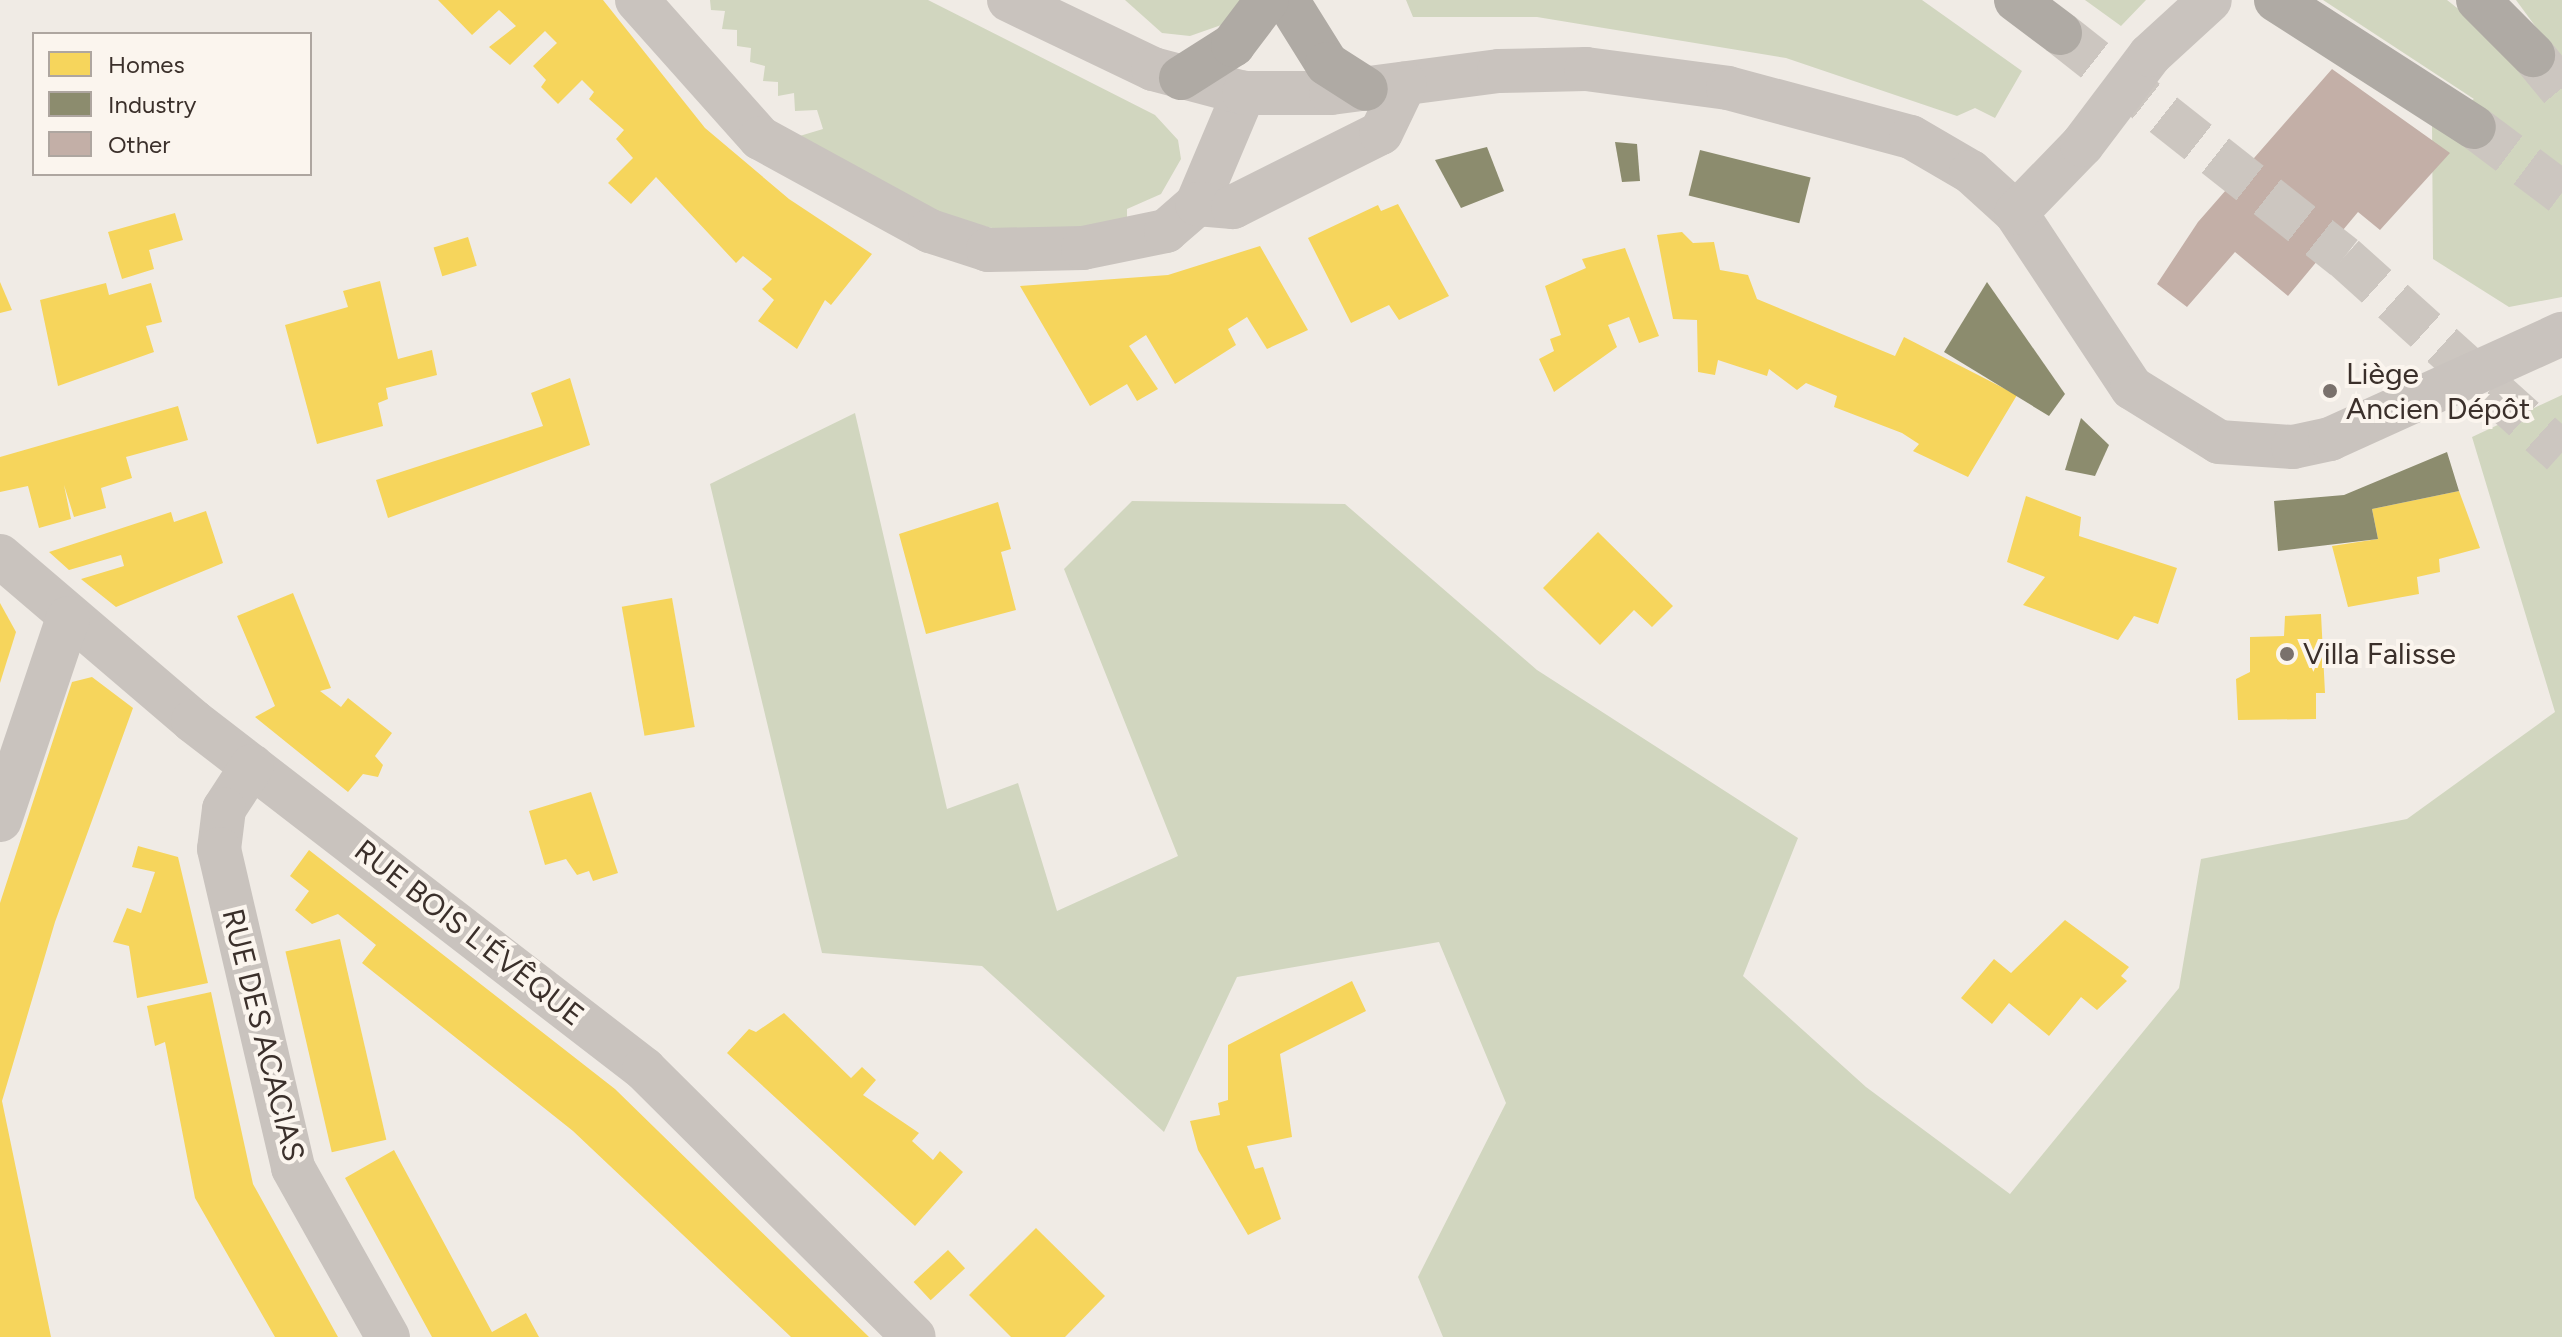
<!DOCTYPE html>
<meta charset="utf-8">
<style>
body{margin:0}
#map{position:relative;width:2562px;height:1337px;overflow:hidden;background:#f0ebe5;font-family:Figtree,sans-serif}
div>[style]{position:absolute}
.green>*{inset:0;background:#d1d6bf}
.homes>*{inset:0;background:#f6d55c;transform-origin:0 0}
.industry>*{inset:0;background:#8c8c6e;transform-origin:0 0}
.building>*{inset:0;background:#c3afa7}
.highway-tunnel>*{height:44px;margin-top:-22px;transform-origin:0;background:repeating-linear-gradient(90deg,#ccc6c0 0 44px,transparent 0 66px)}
.minor>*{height:44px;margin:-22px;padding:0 22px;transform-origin:22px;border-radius:22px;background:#c9c3be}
.highway>*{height:44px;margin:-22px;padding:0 22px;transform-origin:22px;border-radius:22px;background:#afaaa4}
.minor-bridge>*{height:44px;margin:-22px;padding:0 22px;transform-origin:22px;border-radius:22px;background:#c9c3be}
.dots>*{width:22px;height:22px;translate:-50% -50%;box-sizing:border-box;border:4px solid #fbf5ee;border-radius:50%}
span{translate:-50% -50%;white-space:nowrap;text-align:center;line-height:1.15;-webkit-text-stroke:8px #fbf5ee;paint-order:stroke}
.poi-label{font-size:30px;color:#3b302b}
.left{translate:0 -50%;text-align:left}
.street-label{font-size:30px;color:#3b302b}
.legend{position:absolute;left:32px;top:32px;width:280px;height:144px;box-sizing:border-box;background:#fbf5ee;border:2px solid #aea6a0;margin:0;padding:10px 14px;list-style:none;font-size:24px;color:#3b302b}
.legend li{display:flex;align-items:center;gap:16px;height:40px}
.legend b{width:40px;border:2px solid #aea6a0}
</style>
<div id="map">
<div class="green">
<i style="clip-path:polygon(710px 0,928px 0,1155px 115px,1178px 140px,1181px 159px,1161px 194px,1127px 209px,1127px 225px,1007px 231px,953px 220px,793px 138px,823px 129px,817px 110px,795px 111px,794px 93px,778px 96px,778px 82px,763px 81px,765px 66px,750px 62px,751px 48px,737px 46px,737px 30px,722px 29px,725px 11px,711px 10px)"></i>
<i style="clip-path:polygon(1125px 0,1247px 0,1227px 23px,1190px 36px,1162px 33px)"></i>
<i style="clip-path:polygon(1406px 0,1922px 0,2022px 71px,1995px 118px,1975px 108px,1957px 116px,1786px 58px,1537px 17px,1413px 17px)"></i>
<i style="clip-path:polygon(2073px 0,2146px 0,2121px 26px,2085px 0)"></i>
<i style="clip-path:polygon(2323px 0,2447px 0,2471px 19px,2541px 34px,2516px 0,2562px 0,2562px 297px,2509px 307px,2433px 259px,2432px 123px,2474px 99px)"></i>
<i style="clip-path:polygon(2562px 395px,2562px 1337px,1443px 1337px,1418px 1277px,1506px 1103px,1439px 942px,1237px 977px,1164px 1132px,982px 966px,822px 953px,710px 484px,855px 413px,947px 809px,1018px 783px,1057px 911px,1178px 856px,1064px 569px,1132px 501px,1345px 504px,1537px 670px,1798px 838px,1743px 976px,1866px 1087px,2010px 1194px,2179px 988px,2201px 859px,2407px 819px,2555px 712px,2472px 437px)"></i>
</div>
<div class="homes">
<i style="clip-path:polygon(438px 0,603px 0,705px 128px,789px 199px,872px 254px,831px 305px,825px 300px,797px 349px,758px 321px,774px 300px,762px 289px,772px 279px,743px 256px,736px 263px,656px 177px,631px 204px,608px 183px,633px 158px,616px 139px,624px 130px,589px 99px,594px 92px,582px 80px,558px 104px,541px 87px,546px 80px,533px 66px,557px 43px,545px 31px,510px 65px,489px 47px,516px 26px,499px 10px,472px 35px)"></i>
<i style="clip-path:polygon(1398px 204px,1449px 296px,1399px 320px,1389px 305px,1351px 323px,1308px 238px,1378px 205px,1381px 211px)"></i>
<i style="clip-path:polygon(175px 213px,183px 240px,149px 250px,154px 269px,122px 279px,108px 232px)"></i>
<i style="clip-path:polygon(1682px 232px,1693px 243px,1714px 242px,1720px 270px,1748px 275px,1757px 299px,1895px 356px,1904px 337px,2017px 395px,1968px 477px,1913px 451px,1919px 444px,1902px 433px,1834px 407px,1837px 396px,1806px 383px,1797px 390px,1769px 369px,1767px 376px,1718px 360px,1715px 375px,1698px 372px,1697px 320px,1673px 319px,1657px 235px)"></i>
<i style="left:468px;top:237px;width:30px;height:36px;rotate:73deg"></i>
<i style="clip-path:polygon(1260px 246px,1308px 330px,1267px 349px,1247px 317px,1228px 329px,1236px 345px,1175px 384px,1146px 335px,1129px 346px,1158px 389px,1137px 401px,1127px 384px,1090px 406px,1020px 286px,1168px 275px)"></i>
<i style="clip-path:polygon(1625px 248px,1659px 336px,1639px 343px,1629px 317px,1608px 325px,1617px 347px,1554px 392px,1539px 359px,1554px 351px,1550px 339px,1561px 335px,1545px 286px,1586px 268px,1582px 259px)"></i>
<i style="clip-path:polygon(380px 281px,398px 359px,432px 350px,437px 375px,386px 388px,388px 399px,378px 403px,383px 426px,317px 444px,285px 325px,348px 307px,343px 291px)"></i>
<i style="clip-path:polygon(0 282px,12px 310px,0 313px)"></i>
<i style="clip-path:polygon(106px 283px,109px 295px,151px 283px,162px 322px,146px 326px,154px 352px,58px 386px,40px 300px)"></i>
<i style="clip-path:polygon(570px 378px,590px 445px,388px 518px,376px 480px,543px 426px,531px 393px)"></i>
<i style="clip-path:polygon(178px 406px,188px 440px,126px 457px,132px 478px,101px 488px,106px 508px,74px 517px,64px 485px,71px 519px,39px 528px,28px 486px,0 492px,0 457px)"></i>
<i style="clip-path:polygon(2459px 491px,2480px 548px,2439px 559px,2440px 572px,2417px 577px,2419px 594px,2348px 607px,2332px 546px,2378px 539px,2372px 509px)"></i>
<i style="clip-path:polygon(2026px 496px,2081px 517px,2079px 536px,2177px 568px,2158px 624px,2134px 616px,2118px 640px,2023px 605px,2045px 577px,2007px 562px)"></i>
<i style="clip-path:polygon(998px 502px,1011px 549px,1001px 552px,1016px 610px,926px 634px,899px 534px)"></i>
<i style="clip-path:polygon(206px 511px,223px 563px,116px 607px,81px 579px,124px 566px,121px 555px,69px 570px,49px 552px,171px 512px,174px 522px)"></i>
<i style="clip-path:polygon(1598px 532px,1673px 606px,1652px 627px,1634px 610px,1600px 645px,1543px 588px)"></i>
<i style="clip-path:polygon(293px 593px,331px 688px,320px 691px,341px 707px,348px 698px,392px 733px,375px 756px,383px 765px,378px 777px,363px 774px,348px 792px,255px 717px,275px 706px,237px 616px)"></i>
<i style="left:672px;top:598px;width:131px;height:51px;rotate:80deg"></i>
<i style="clip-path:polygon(0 603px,16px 632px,0 683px)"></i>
<i style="clip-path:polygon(2321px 614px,2325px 693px,2316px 693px,2316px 719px,2238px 720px,2236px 679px,2250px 672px,2250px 637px,2284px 636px,2285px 616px)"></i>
<i style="clip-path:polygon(92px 677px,133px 708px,55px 922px,2px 1101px,51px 1337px,0 1337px,0 903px,72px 682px)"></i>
<i style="clip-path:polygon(591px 792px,618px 873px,593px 881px,589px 871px,577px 875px,566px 859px,545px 865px,529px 811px)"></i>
<i style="clip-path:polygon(138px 846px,178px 857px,208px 983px,137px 998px,129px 946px,113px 942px,127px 908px,141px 913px,155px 872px,132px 867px)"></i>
<i style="clip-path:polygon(309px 850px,615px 1089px,869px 1337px,791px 1337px,573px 1131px,362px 963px,376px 945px,338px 914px,312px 924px,295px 910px,309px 891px,290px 876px)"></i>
<i style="clip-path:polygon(2065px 920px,2129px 967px,2121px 976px,2127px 981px,2097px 1010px,2081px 997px,2049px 1036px,2009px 1003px,1992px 1024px,1961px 998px,1994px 959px,2011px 973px)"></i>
<i style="left:340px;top:939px;width:206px;height:56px;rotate:77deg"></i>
<i style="clip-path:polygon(1352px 981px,1366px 1011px,1280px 1054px,1292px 1137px,1247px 1146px,1255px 1169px,1263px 1167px,1281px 1219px,1248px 1235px,1198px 1150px,1190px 1121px,1220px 1115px,1218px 1103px,1228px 1100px,1228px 1045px)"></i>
<i style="clip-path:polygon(211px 992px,253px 1184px,338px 1337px,275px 1337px,195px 1198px,165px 1042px,155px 1046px,147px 1006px)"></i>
<i style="clip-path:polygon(784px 1013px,851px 1078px,862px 1067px,876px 1080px,863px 1095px,919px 1133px,912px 1141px,933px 1160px,940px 1151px,963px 1172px,915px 1226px,727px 1053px,749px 1029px,756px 1032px)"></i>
<i style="clip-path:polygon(394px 1150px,492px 1332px,526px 1313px,539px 1337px,432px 1337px,345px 1178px)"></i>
<i style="clip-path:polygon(1036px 1228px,1105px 1296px,1065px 1337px,1011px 1337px,969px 1295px)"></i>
<i style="left:948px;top:1250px;width:25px;height:47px;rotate:47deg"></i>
</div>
<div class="industry">
<i style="clip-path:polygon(1615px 142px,1637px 144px,1640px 181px,1622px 182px)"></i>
<i style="clip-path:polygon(1487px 147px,1504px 191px,1461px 208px,1435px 160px)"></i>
<i style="left:1700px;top:150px;width:114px;height:47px;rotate:14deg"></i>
<i style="clip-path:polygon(1987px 282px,2065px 394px,2049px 416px,1944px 352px)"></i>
<i style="clip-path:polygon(2081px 418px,2109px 445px,2095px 476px,2065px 470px)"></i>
<i style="clip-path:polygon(2447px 452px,2459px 491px,2372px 509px,2378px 539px,2278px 551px,2274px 501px,2344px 495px)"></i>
</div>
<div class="building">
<i style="clip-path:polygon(2332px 69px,2450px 153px,2380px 230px,2358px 212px,2288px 296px,2235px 252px,2187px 307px,2157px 284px,2198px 222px)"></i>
</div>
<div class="highway-tunnel">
<i style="left:2060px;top:33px;width:362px;rotate:38.3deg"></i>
<i style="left:2344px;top:257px;width:293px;rotate:42deg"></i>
<i style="left:2533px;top:55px;width:45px;rotate:50.4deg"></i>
<i style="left:2474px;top:127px;width:110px;rotate:36.9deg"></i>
</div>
<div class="minor">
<i style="left:637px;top:0;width:185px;rotate:48.3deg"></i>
<i style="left:760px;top:138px;width:194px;rotate:28.7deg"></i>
<i style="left:930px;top:231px;width:61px;rotate:18.1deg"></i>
<i style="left:988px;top:250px;width:95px;rotate:-1.2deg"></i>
<i style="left:1083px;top:248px;width:85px;rotate:-11.6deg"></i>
<i style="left:1166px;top:231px;width:41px;rotate:-41.1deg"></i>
<i style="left:1197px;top:204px;width:121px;rotate:-67.1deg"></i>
<i style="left:1009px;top:0;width:160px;rotate:25.6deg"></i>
<i style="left:1153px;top:69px;width:94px;rotate:14.8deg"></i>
<i style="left:1244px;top:93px;width:87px"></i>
<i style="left:1331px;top:93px;width:169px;rotate:-7.5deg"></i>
<i style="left:1499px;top:71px;width:87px;rotate:-1.3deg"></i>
<i style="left:1586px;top:69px;width:143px;rotate:7.6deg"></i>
<i style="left:1728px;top:88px;width:189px;rotate:15deg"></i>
<i style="left:1911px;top:137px;width:69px;rotate:30.3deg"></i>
<i style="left:1971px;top:172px;width:61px;rotate:42.3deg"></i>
<i style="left:2016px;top:213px;width:210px;rotate:56.5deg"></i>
<i style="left:2132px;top:388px;width:102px;rotate:31.8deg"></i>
<i style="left:2219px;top:442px;width:74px;rotate:3.9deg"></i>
<i style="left:2293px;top:447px;width:38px;rotate:-12deg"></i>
<i style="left:2330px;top:439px;width:255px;rotate:-24.4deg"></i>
<i style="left:1197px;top:204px;width:36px;rotate:5deg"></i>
<i style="left:1233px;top:207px;width:165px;rotate:-26.6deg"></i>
<i style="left:1381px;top:133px;width:55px;rotate:-64.4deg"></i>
<i style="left:2016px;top:213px;width:95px;rotate:-45.9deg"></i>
<i style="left:0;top:556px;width:254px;rotate:40.5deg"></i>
<i style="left:193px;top:721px;width:570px;rotate:37.65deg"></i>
<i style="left:644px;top:1069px;width:380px;rotate:44.8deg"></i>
<i style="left:252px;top:766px;width:51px;rotate:123.1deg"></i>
<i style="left:224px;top:809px;width:40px;rotate:97.1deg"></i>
<i style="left:219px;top:849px;width:327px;rotate:76.9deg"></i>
<i style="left:293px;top:1168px;width:194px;rotate:60.7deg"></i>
<i style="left:0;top:820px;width:213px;rotate:-71.4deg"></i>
</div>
<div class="highway">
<i style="left:1287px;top:0;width:75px;rotate:58deg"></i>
<i style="left:1327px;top:64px;width:46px;rotate:32.7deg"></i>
<i style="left:2016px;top:0;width:55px;rotate:36.9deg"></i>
<i style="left:2276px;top:0;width:235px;rotate:32.7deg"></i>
<i style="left:2478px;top:0;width:78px;rotate:45deg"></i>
<i style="left:1181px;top:78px;width:62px;rotate:-32.4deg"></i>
<i style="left:1233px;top:45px;width:56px;rotate:-52.9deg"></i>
</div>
<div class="minor-bridge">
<i style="left:2082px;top:145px;width:113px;rotate:-52.9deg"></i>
<i style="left:2150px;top:55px;width:81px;rotate:-42.5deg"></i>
</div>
<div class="dots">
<i style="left:2330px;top:391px;background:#7a716c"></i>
<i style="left:2287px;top:654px;background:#7a716c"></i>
</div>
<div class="poi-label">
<span class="left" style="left:2346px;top:391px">Liège<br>Ancien Dépôt</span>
<span class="left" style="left:2303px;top:654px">Villa Falisse</span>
</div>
<div class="street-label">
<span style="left:469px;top:933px;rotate:38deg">RUE BOIS L'ÉVÊQUE</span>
<span style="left:263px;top:1035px;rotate:76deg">RUE DES ACACIAS</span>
</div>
<ul class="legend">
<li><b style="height:22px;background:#f6d55c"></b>Homes</li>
<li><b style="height:22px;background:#8c8c6e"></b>Industry</li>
<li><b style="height:22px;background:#c3afa7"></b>Other</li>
</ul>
</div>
